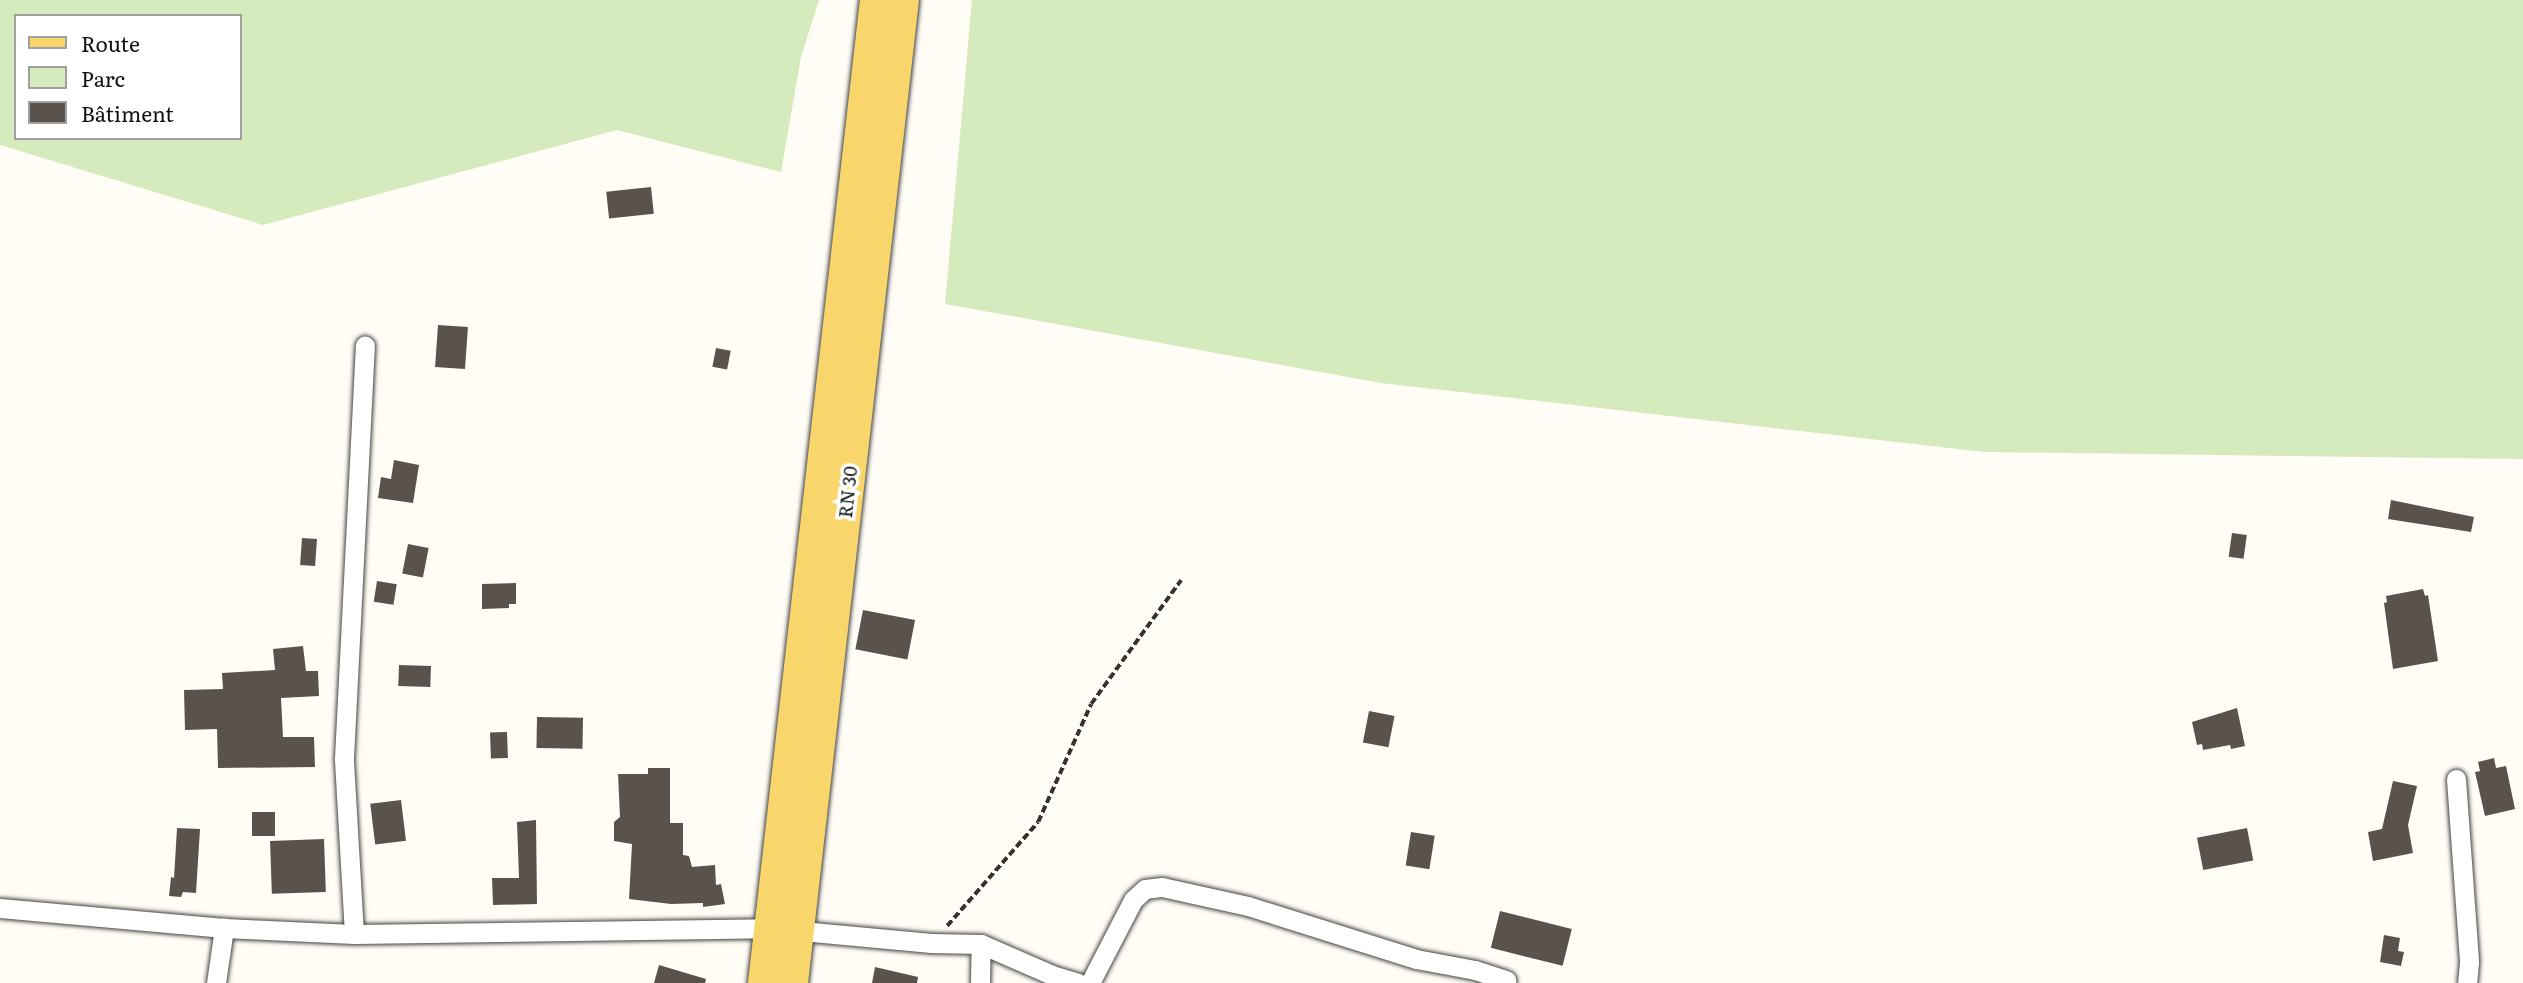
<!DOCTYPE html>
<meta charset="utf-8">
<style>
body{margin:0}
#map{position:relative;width:2523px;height:983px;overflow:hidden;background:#fffdf5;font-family:Literata,serif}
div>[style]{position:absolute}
.green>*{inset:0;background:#d5ebbd}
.building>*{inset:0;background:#5a524d;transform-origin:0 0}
.path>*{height:3.5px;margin-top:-1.75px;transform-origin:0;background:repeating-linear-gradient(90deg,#333 0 7px,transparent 0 10.5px)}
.roads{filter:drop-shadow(0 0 2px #444) drop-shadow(0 0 2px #444)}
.street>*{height:19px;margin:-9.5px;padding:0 9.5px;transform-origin:9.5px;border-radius:9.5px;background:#fff}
.primary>*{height:32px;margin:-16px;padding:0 16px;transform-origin:16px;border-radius:16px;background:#f9d66b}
span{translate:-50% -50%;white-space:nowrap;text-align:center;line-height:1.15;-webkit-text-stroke:7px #fff;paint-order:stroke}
.street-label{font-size:18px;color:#111}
.legend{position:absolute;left:14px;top:14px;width:228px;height:126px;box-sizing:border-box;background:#fff;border:2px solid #a0a0a0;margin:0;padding:9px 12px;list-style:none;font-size:21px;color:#111}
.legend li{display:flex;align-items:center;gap:14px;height:35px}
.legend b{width:35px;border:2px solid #a0a0a0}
</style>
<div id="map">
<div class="green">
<i style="clip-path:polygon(evenodd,0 0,819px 0,801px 57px,781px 172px,617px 130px,263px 225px,0 145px,0 0,16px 16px,240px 16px,240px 138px,16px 138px,16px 16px)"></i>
<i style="clip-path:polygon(972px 0,2523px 0,2523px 459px,1984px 452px,1381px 383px,945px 304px)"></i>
</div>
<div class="building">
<i style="left:651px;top:187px;width:27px;height:45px;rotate:84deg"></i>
<i style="left:438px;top:325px;width:30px;height:42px;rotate:4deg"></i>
<i style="left:716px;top:348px;width:15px;height:19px;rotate:11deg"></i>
<i style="clip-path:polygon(394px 460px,419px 465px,413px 503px,378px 498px,381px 477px,391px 479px)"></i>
<i style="clip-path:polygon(2391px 500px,2474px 517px,2471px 532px,2388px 519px)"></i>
<i style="left:2232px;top:533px;width:15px;height:24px;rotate:8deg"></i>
<i style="left:302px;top:538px;width:15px;height:27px;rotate:4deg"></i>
<i style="left:408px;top:544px;width:21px;height:30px;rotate:11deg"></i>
<i style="left:377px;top:581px;width:20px;height:21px;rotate:9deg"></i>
<i style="clip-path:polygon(516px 583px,516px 604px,509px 604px,509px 608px,482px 609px,482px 584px)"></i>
<i style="clip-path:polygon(2423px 589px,2425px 596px,2428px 595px,2438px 661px,2393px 669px,2384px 603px,2387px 602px,2386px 596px)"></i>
<i style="left:863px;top:610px;width:53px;height:40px;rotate:11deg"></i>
<i style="clip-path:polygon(303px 646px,306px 671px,318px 671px,319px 696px,281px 698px,283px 737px,314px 737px,315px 767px,218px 768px,217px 729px,185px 730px,184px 690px,223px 689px,222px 673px,275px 670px,273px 649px)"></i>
<i style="left:399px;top:665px;width:32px;height:21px;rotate:2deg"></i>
<i style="clip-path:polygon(2237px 708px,2245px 746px,2231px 749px,2230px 745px,2203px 750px,2202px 744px,2197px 745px,2192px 722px)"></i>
<i style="left:1369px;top:711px;width:26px;height:32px;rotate:11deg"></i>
<i style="left:537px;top:717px;width:46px;height:31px;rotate:1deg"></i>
<i style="left:507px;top:732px;width:26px;height:17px;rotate:88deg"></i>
<i style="clip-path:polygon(2494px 758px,2496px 768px,2506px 766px,2515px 809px,2485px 816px,2475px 772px,2480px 771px,2478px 762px)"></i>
<i style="clip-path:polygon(648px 768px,670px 768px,670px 823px,683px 823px,683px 855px,689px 856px,692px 867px,715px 865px,716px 885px,721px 884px,725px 904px,703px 907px,703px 903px,671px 904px,629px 899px,632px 844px,614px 841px,614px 822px,620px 817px,618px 774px,648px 774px)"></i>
<i style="clip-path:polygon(2393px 781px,2417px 786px,2408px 825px,2413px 853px,2373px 861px,2368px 832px,2382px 829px)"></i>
<i style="left:401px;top:800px;width:41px;height:31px;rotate:83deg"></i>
<i style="left:252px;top:812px;width:23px;height:24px"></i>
<i style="clip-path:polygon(536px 820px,537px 904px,493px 905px,492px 878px,519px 878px,517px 822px)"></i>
<i style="clip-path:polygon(177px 828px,200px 829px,196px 893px,183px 892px,181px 897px,169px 896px,171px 877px,174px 878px)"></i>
<i style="left:2247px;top:828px;width:33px;height:51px;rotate:79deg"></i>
<i style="left:1411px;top:832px;width:24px;height:34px;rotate:9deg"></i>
<i style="left:324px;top:839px;width:53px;height:54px;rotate:88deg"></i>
<i style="left:1500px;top:911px;width:74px;height:38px;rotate:14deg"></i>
<i style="clip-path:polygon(2384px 935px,2400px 938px,2398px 951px,2404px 952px,2401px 966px,2380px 962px)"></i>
<i style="clip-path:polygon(659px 965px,706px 979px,705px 983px,654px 983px)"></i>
<i style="clip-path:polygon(875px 967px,918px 977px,917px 983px,872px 983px)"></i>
</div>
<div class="path">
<i style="left:947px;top:926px;width:138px;rotate:-48.8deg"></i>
<i style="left:1038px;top:822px;width:129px;rotate:-65.8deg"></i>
<i style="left:1091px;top:704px;width:153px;rotate:-54deg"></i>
</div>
<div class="roads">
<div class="street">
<i style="left:2456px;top:779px;width:183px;rotate:85.9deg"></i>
<i style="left:2469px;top:962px;width:21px;rotate:95deg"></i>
<i style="left:0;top:908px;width:225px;rotate:5.1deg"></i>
<i style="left:224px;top:928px;width:130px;rotate:2.6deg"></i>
<i style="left:354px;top:934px;width:415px;rotate:-0.8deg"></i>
<i style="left:769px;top:928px;width:163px;rotate:5.3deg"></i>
<i style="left:931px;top:943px;width:50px;rotate:1.1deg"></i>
<i style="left:981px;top:944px;width:77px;rotate:23.6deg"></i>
<i style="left:1052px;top:975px;width:27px;rotate:17deg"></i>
<i style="left:354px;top:934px;width:176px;rotate:-93.3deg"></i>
<i style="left:344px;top:758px;width:413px;rotate:-87.1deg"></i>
<i style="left:216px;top:983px;width:56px;rotate:-81.7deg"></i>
<i style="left:980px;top:983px;width:39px;rotate:-89deg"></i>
<i style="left:1090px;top:983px;width:93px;rotate:-62.6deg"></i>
<i style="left:1133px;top:900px;width:16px;rotate:-43deg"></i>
<i style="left:1145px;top:889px;width:17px;rotate:-7deg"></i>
<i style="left:1162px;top:887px;width:88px;rotate:12.5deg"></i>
<i style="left:1248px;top:906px;width:176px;rotate:17.5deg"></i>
<i style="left:1416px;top:959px;width:60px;rotate:10.6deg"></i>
<i style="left:1475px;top:970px;width:33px;rotate:18deg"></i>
</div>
<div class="primary">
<i style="left:764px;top:983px;width:989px;rotate:-83.5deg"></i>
<i style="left:792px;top:983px;width:989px;rotate:-83.56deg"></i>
</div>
</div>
<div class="street-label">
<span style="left:848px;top:492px;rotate:-84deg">RN 30</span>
</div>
<ul class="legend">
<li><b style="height:9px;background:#f9d66b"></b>Route</li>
<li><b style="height:19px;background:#d5ebbd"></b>Parc</li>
<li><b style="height:19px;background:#5a524d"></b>Bâtiment</li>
</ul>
</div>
